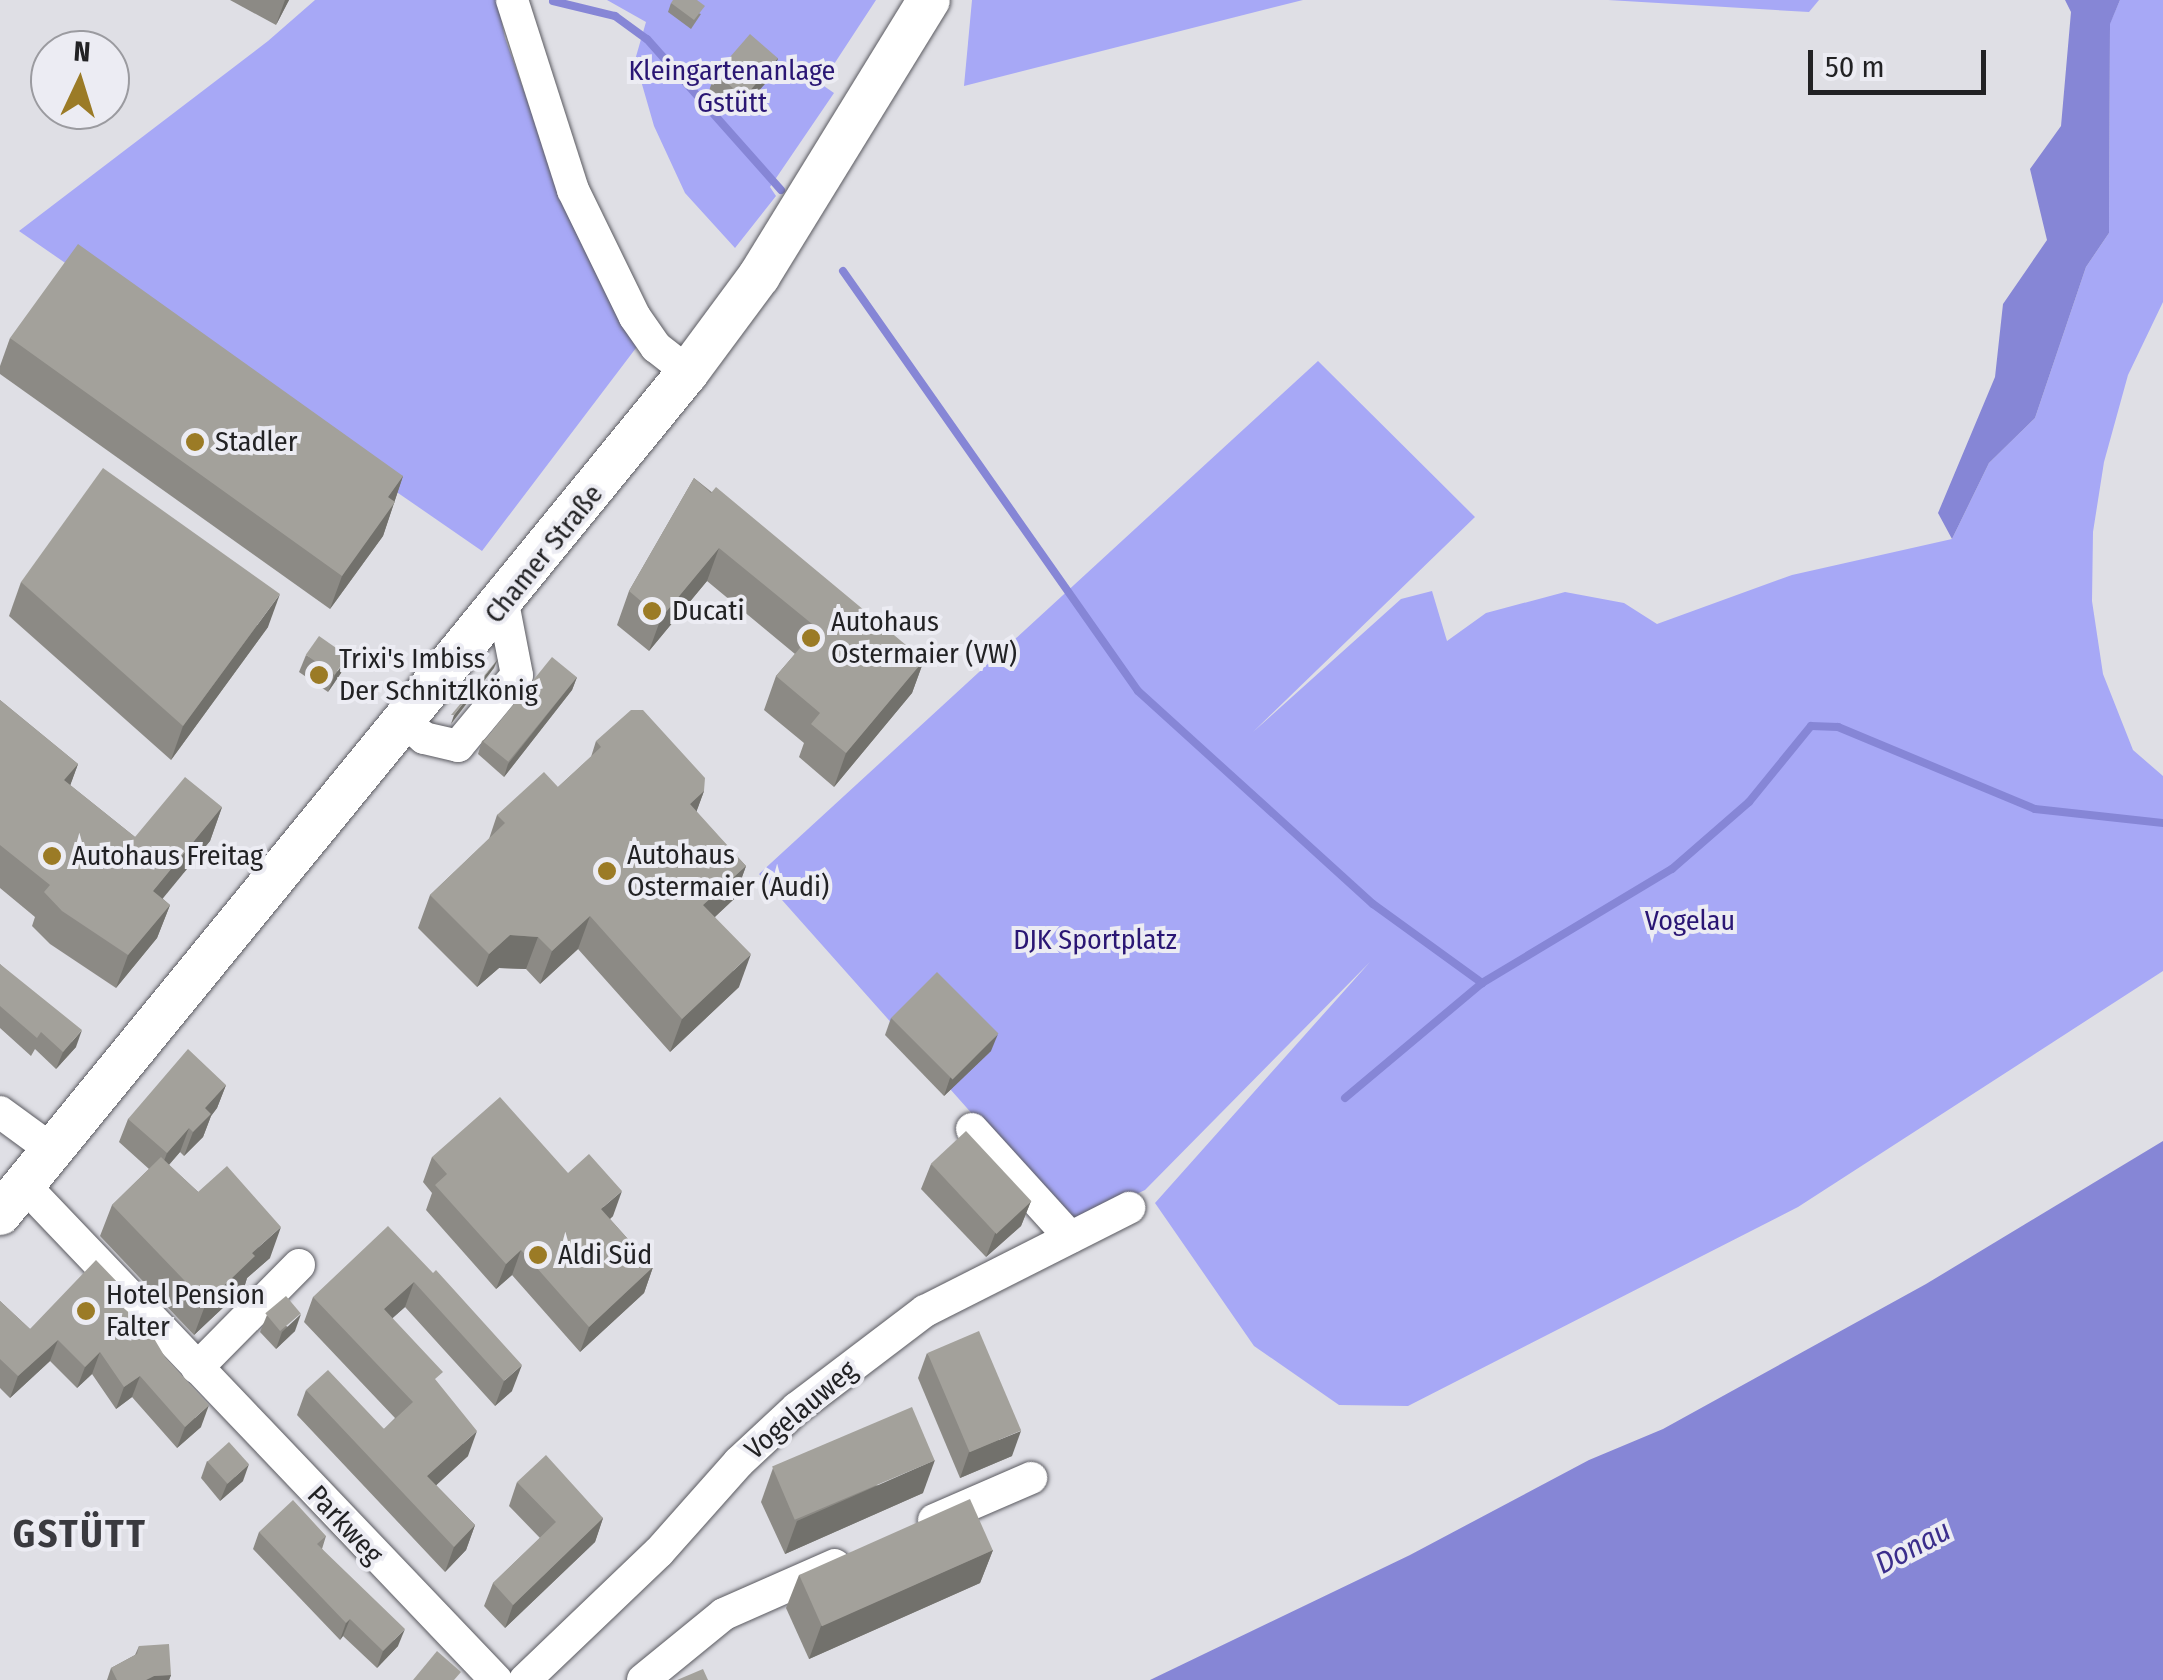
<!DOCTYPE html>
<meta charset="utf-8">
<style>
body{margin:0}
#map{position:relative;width:2163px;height:1680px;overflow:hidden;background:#dfdfe5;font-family:"Fira Sans Condensed",sans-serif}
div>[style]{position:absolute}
.green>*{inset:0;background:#a7a8f6}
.water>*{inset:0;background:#8686d6}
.stream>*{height:8px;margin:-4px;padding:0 4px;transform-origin:4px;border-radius:4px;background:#8686d6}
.roads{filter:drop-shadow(0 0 2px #5a5a60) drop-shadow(0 0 2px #5a5a60)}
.minor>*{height:32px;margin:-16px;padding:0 16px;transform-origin:16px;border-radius:16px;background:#fff}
.major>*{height:42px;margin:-21px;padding:0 21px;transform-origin:21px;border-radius:21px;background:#fff}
.wall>*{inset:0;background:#8c8a85}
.shaded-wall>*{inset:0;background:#72716c}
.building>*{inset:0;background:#a3a19b;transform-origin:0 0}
.dots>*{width:28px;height:28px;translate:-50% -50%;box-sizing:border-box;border:5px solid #ececf3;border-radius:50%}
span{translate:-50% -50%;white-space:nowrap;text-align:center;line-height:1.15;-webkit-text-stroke:8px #ececf3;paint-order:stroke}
.park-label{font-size:28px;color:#2a1674}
.poi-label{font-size:28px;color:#222224}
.left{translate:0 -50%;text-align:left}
.street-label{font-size:28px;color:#222224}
.water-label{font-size:30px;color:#3b2e8c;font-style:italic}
.district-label{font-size:38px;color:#3a3a3f;font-weight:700;letter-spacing:2.5px}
.north{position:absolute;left:30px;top:30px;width:100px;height:100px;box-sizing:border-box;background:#ececf3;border:2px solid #9b9ba0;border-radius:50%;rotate:4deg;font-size:28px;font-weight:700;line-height:40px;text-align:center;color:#222224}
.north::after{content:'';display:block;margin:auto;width:35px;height:45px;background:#9b7b26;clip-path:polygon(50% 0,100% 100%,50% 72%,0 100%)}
.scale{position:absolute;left:1808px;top:50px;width:178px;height:45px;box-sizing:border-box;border:5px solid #222224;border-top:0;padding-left:12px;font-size:30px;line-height:35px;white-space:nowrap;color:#222224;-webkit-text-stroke:8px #ececf3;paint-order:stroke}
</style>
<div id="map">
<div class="green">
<i style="clip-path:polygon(315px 0,497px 0,505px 38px,560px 192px,639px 344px,482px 551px,19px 231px,268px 41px)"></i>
<i style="clip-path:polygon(607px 0,876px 0,821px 84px,834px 93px,770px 187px,776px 196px,735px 248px,685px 193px,654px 126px,635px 60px,646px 22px)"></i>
<i style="clip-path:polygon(972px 0,1303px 0,964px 86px)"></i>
<i style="clip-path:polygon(1608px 0,1819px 0,1809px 12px)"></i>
<i style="clip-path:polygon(2120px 0,2163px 0,2163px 302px,2128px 375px,2104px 462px,2093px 532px,2092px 601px,2103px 674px,2133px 750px,2163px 776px,2163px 971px,1798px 1207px,1408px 1406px,1339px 1405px,1254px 1346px,1155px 1203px,1370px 962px,1145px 1190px,1071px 1225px,759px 874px,1318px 361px,1475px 517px,1253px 732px,1401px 599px,1432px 591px,1447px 641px,1486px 613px,1565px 592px,1624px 603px,1657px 624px,1792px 575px,1952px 539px,1989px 463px,2035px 418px,2086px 267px,2109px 233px,2110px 23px)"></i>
</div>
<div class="water">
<i style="clip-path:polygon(2065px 0,2120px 0,2110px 24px,2109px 233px,2086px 267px,2035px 418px,1989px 463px,1952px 539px,1938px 513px,1995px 377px,2003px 304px,2047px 240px,2030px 169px,2061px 126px,2071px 12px)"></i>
<i style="clip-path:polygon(2163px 1141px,2163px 1680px,1150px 1680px,1410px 1555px,1589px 1460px,1663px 1429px,1926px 1284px)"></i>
</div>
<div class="stream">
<i style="left:553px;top:1px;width:64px;rotate:13.6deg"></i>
<i style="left:615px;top:16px;width:39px;rotate:36deg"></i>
<i style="left:647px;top:39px;width:202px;rotate:48.4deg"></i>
<i style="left:843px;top:271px;width:513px;rotate:54.92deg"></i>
<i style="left:1138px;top:691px;width:317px;rotate:42.2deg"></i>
<i style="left:1373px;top:904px;width:135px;rotate:35.9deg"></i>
<i style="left:1345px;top:1098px;width:179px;rotate:-40deg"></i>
<i style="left:1482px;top:983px;width:222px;rotate:-31deg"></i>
<i style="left:1672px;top:869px;width:102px;rotate:-41deg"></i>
<i style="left:1749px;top:802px;width:98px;rotate:-50.8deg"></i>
<i style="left:1811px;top:726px;width:27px;rotate:2deg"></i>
<i style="left:1838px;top:727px;width:213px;rotate:22.6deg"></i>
<i style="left:2035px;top:809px;width:129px;rotate:6.2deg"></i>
</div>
<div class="roads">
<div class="minor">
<i style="left:512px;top:0;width:200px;rotate:72.2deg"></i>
<i style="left:573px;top:190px;width:141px;rotate:64deg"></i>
<i style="left:635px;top:317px;width:37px;rotate:55deg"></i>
<i style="left:656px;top:347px;width:41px;rotate:38deg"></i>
<i style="left:405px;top:722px;width:25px;rotate:40deg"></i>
<i style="left:424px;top:738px;width:35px;rotate:13deg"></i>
<i style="left:458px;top:746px;width:92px;rotate:-50.3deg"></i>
<i style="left:517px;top:675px;width:73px;rotate:-101deg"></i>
<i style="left:0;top:1112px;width:64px;rotate:36.2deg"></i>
<i style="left:972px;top:1129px;width:146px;rotate:47.8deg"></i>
<i style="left:25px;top:1186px;width:683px;rotate:46.37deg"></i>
<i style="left:197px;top:1368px;width:145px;rotate:-45.3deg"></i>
<i style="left:934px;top:1520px;width:106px;rotate:-23.4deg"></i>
<i style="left:525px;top:1680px;width:185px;rotate:-43.7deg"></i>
<i style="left:659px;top:1552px;width:120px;rotate:-48.4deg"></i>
<i style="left:739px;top:1462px;width:79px;rotate:-43deg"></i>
<i style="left:797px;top:1408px;width:161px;rotate:-37.2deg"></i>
<i style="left:925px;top:1311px;width:229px;rotate:-26.8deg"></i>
<i style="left:643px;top:1680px;width:104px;rotate:-39.2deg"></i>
<i style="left:724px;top:1614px;width:121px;rotate:-23.8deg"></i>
</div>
<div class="major">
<i style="left:0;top:1214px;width:1087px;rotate:-50.75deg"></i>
<i style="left:688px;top:372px;width:119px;rotate:-53.5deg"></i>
<i style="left:759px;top:276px;width:324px;rotate:-58.4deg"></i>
</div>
</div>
<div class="wall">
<i style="clip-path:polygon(230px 0,289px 0,276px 25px)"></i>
<i style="clip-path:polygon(671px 3px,701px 14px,691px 29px,668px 12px)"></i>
<i style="clip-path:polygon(778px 58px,772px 76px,737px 115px,709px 91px,715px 73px)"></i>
<i style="clip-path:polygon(10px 338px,403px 476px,383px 536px,330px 609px,0 374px,0 366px)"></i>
<i style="clip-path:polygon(694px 478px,924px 660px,912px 693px,834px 787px,799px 757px,804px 743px,764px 710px,776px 676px,795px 654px,707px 581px,649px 651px,617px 625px,629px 591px)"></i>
<i style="clip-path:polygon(21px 582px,268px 627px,171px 760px,9px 616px)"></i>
<i style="clip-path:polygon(306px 655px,341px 673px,328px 692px,299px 672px)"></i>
<i style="clip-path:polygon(577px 677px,572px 690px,504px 777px,478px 754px,482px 741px)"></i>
<i style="clip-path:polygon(0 700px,78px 764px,70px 785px,135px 837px,222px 807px,210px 841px,162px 898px,170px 905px,157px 938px,116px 988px,50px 944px,32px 926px,35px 917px,0 888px)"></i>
<i style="clip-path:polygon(596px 741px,704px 791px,696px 812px,746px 866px,734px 899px,715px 917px,739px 987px,670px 1052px,578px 949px,540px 984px,526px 969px,499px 968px,477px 987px,418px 928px,430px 895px,489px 839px,497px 815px,558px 787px,591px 757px)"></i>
<i style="clip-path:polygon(0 964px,76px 1047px,56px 1069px,35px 1049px,31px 1056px,0 1028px)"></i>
<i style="clip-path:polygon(891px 1018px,991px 1051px,944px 1096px,885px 1035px)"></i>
<i style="clip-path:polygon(226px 1085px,217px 1108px,211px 1116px,203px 1137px,184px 1156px,180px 1152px,169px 1165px,270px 1258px,247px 1278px,244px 1288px,194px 1335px,100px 1236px,112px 1205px,149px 1169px,119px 1142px,128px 1119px)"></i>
<i style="clip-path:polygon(432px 1157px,568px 1173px,613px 1216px,610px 1219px,653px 1267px,644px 1293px,580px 1352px,512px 1275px,496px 1289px,426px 1210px,432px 1193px,423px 1182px)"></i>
<i style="clip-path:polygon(931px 1164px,1031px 1201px,1021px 1226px,986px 1257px,921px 1189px)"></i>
<i style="clip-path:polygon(433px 1273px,512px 1391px,495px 1406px,405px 1307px,392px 1318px,438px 1384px,468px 1456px,436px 1485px,475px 1525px,466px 1550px,445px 1572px,297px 1415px,306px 1390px,384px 1429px,395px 1418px,304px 1322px,313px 1297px)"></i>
<i style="clip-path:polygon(0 1301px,30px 1329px,115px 1301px,201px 1427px,177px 1448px,132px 1397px,116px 1409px,92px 1374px,77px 1388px,50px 1361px,10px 1398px,0 1388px)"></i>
<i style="clip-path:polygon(267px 1315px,295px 1331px,276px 1349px,260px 1332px)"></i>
<i style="clip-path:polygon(927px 1353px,1012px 1456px,960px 1478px,918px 1378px)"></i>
<i style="clip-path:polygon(207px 1461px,243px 1481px,220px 1501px,201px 1478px)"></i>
<i style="clip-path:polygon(773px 1468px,923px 1493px,785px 1554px,761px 1502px)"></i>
<i style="clip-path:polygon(517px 1482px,603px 1518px,595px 1542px,505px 1628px,484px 1606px,493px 1583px,540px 1538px,509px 1506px)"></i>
<i style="clip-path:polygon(259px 1532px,326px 1536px,322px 1549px,398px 1646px,377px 1668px,343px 1636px,340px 1640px,253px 1549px)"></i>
<i style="clip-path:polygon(993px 1550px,980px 1583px,809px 1659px,786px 1608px,799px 1575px)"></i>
<i style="clip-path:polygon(139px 1646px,171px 1675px,169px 1680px,107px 1680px,111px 1668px,135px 1655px)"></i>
</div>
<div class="shaded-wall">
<i style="clip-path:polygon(285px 0,289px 0,276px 25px)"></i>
<i style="clip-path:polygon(778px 58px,772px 76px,737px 115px,744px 98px)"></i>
<i style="clip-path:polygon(403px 476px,383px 536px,330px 609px,342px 576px,388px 497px)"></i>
<i style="clip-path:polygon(719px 548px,707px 581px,649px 651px,661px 618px)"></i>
<i style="clip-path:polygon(280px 594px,268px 627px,171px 760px,183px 726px)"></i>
<i style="clip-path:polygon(348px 656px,341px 673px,328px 692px,335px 675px)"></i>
<i style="clip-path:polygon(498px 659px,494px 668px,451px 724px,454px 715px)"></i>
<i style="clip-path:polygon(924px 660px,912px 693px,834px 787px,846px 753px)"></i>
<i style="clip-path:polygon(577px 677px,572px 690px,504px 777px,508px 764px)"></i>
<i style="clip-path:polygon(78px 764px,66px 797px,64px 780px)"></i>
<i style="clip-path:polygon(704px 791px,692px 824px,690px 804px)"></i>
<i style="clip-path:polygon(222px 807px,210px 841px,141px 925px,153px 891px)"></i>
<i style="clip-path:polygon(746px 866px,734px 899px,692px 938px,703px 905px)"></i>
<i style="clip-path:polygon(170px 905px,157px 938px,116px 988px,128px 955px)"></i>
<i style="clip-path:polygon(590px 916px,578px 949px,540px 984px,552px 951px)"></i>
<i style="clip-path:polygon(510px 935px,538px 937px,526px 969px,499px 968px,477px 987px,489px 954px)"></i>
<i style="clip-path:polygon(751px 954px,739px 987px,670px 1052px,682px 1019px)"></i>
<i style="clip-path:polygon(82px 1030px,76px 1047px,56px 1069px,63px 1052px)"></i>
<i style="clip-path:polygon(998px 1034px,991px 1051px,944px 1096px,950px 1078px)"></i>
<i style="clip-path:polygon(226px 1085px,217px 1108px,211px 1116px,203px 1137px,184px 1156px,193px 1132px,205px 1108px)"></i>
<i style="clip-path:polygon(189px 1128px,180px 1152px,158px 1177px,167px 1153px)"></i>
<i style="clip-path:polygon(622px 1191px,613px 1216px,592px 1235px,601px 1209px)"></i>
<i style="clip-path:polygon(1031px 1201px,1021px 1226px,986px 1257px,996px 1231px)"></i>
<i style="clip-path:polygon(281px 1227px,270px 1258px,247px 1278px,244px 1288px,194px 1335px,206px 1303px,252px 1253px)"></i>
<i style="clip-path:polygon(521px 1250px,512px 1275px,496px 1289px,506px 1264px)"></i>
<i style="clip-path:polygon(653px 1267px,644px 1293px,580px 1352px,589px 1327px)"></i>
<i style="clip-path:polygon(414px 1282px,405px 1307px,375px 1334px,384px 1309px)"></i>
<i style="clip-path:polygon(121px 1286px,113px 1307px,111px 1297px)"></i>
<i style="clip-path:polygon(301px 1314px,295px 1331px,276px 1349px,282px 1332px)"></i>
<i style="clip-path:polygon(58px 1340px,50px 1361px,10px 1398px,18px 1376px)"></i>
<i style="clip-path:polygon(100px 1352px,92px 1374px,77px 1388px,85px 1367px)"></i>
<i style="clip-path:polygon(522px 1365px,512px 1391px,495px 1406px,504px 1381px)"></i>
<i style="clip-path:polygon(140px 1376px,132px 1397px,116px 1409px,124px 1387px)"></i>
<i style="clip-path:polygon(209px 1405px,201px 1427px,177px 1448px,185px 1427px)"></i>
<i style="clip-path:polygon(477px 1431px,468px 1456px,418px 1502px,427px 1476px)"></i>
<i style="clip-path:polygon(1021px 1431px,1012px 1456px,960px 1478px,969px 1452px)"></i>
<i style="clip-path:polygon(935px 1460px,923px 1493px,785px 1554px,797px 1521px)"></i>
<i style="clip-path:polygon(249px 1464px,243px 1481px,220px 1501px,227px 1484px)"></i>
<i style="clip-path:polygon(603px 1518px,595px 1542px,505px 1628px,513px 1605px)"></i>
<i style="clip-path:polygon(475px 1525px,466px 1550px,445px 1572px,454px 1547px)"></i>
<i style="clip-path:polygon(993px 1550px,980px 1583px,809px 1659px,821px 1626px)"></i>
<i style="clip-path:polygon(350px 1619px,343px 1636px,340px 1640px,346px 1623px)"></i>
<i style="clip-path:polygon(405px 1629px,398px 1646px,377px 1668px,383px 1651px)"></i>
<i style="clip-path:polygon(171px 1675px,169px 1680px,146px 1680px,154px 1676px)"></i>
</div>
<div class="building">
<i style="clip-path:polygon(673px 0,697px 0,705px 6px,694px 20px,671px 3px)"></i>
<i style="left:750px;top:34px;width:37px;height:52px;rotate:41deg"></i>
<i style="clip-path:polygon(78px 244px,403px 476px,388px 497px,395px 502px,342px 576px,10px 338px)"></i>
<i style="clip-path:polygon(103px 468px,280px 594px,183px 726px,21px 582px)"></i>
<i style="clip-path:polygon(694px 478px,711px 493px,716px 487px,924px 660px,846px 753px,811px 724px,820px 713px,776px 676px,817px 628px,719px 548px,661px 618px,629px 591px)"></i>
<i style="left:319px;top:636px;width:35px;height:23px;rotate:35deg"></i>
<i style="left:552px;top:657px;width:32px;height:109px;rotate:39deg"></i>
<i style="clip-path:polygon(498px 659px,454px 715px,451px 715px)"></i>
<i style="clip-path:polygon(0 700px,78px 764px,64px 780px,135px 837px,185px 777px,222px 807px,153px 891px,170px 905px,128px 955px,62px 911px,44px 892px,50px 885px,0 845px)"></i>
<i style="clip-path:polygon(631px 710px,643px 710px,705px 778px,704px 791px,690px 804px,746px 866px,703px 905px,751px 954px,682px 1019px,590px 916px,552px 951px,538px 937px,510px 935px,489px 954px,430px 895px,505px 823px,497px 815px,544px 772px,558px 787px,601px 747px,596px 741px)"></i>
<i style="clip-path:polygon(0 964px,82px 1030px,63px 1052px,41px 1032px,37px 1038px,0 1006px)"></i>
<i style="left:937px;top:972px;width:87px;height:65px;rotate:45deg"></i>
<i style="clip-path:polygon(188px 1049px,226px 1085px,205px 1108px,211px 1114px,193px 1132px,189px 1128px,167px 1153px,128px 1119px)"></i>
<i style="clip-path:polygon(500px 1097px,568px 1173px,589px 1154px,622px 1191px,601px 1209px,653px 1267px,589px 1327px,521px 1250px,506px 1264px,435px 1185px,447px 1174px,432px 1157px)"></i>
<i style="left:966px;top:1131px;width:96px;height:48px;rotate:47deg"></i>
<i style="clip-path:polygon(161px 1157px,198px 1192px,227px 1166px,281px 1227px,252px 1253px,255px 1256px,206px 1303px,112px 1205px)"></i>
<i style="clip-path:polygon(388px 1226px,433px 1273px,436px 1270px,522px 1365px,504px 1381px,414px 1282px,384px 1309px,443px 1372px,435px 1379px,477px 1431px,427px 1476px,475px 1525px,454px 1547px,306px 1390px,328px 1370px,384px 1429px,413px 1402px,313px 1297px)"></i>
<i style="clip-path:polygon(96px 1260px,121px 1286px,111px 1297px,149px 1330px,165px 1357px,209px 1405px,185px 1427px,140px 1376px,124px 1387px,100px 1352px,85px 1367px,58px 1340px,18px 1376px,0 1359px,0 1301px,30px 1329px)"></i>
<i style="left:286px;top:1296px;width:23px;height:27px;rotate:50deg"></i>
<i style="left:979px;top:1331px;width:108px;height:56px;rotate:67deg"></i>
<i style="left:912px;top:1407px;width:58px;height:152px;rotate:67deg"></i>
<i style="left:229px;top:1442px;width:30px;height:29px;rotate:48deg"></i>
<i style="clip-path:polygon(546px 1455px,603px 1518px,513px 1605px,493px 1583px,556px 1522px,517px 1482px)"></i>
<i style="left:970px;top:1499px;width:56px;height:187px;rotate:66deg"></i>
<i style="clip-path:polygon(293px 1500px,326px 1536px,317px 1544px,405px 1629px,383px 1651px,350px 1619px,346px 1623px,259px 1532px)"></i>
<i style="clip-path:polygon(169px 1644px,171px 1675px,154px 1676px,146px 1680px,117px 1680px,111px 1668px,137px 1654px,139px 1646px)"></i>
<i style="clip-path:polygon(437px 1651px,461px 1672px,454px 1680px,413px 1680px)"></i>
<i style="clip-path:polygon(703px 1669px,708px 1680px,677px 1680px)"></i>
</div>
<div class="dots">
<i style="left:195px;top:442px;background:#9b7b26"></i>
<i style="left:652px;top:611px;background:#9b7b26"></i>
<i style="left:811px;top:638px;background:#9b7b26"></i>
<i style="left:319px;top:675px;background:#9b7b26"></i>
<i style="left:52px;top:856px;background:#9b7b26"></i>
<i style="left:607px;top:871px;background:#9b7b26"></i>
<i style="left:538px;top:1255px;background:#9b7b26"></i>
<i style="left:86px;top:1311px;background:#9b7b26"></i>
</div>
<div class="park-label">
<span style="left:732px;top:87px">Kleingartenanlage<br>Gstütt</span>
<span style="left:1690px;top:921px">Vogelau</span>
<span style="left:1095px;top:940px">DJK Sportplatz</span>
</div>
<div class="poi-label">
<span class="left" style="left:215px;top:442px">Stadler</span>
<span class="left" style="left:672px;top:611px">Ducati</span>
<span class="left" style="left:831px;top:638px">Autohaus<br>Ostermaier (VW)</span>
<span class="left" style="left:339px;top:675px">Trixi's Imbiss<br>Der Schnitzlkönig</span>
<span class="left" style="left:627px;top:871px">Autohaus<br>Ostermaier (Audi)</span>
<span class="left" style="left:72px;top:856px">Autohaus Freitag</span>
<span class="left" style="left:558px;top:1255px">Aldi Süd</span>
<span class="left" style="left:106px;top:1311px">Hotel Pension<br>Falter</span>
</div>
<div class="street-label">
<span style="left:544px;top:554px;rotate:-51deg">Chamer Straße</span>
<span style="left:801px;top:1410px;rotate:-40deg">Vogelauweg</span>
<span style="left:345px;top:1525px;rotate:47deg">Parkweg</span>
</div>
<div class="water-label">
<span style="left:1913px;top:1547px;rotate:-28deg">Donau</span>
</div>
<div class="district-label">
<span style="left:80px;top:1535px">GSTÜTT</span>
</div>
<div class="north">N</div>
<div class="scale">50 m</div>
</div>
